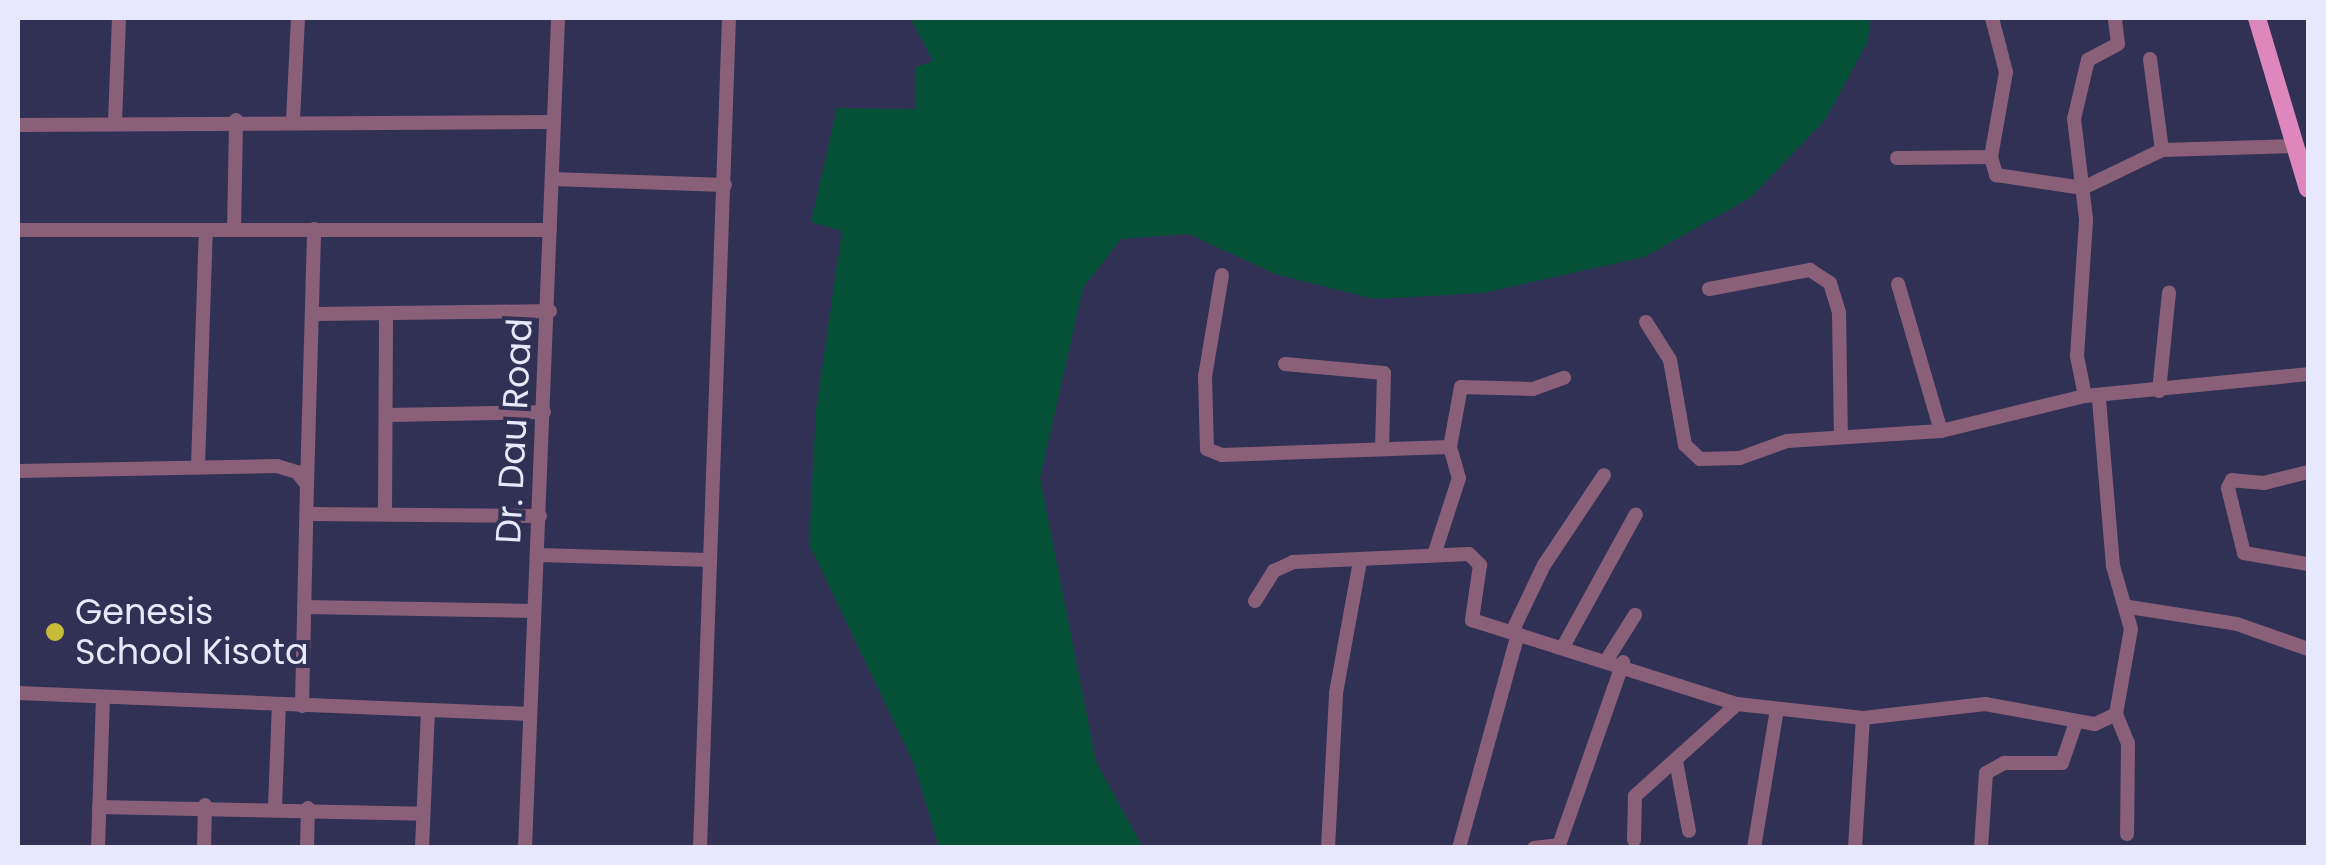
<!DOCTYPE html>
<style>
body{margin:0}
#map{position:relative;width:2326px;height:865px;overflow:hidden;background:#313155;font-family:Poppins,sans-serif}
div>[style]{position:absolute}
.green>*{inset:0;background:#055138}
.stream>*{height:2.5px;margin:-1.25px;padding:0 1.25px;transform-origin:1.25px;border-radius:1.25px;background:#7e7adc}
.minor>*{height:14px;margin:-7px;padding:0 7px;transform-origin:7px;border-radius:7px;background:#8a6079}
.major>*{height:18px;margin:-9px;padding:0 9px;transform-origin:9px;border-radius:9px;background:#dd87bc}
.dots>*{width:28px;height:28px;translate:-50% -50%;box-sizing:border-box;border:5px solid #313155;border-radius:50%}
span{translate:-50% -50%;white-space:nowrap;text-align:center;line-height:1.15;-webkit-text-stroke:8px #313155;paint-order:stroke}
.street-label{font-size:35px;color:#e7e8fb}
.poi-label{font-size:35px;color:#e7e8fb}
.left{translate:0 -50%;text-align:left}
.frame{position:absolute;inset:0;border:20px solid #e7e8fb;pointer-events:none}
</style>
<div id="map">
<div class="green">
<i style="clip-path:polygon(910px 18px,1871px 18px,1867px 43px,1825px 120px,1750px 198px,1644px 257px,1483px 293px,1375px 299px,1275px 274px,1189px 234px,1121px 239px,1083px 288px,1040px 478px,1096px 762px,1143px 848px,939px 847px,914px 764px,809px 544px,816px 410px,842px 231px,811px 222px,837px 108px,916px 109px,916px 67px,933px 61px)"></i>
</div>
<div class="stream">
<i style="left:2304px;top:148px;width:9px;rotate:63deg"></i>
</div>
<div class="minor">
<i style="left:1992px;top:18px;width:56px;rotate:75.5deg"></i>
<i style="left:2006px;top:72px;width:86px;rotate:100deg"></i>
<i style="left:1991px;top:157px;width:19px;rotate:74deg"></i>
<i style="left:1996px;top:175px;width:88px;rotate:8.5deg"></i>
<i style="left:2083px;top:188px;width:88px;rotate:-25.7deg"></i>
<i style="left:2162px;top:150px;width:132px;rotate:-1.7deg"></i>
<i style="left:2150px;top:59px;width:92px;rotate:82.5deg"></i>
<i style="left:293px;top:120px;width:102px;rotate:-87.2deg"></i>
<i style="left:115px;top:122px;width:104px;rotate:-87.8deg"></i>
<i style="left:18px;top:125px;width:534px;rotate:-0.32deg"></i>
<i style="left:1897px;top:158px;width:94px;rotate:-0.6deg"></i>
<i style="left:552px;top:179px;width:173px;rotate:2deg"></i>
<i style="left:234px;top:229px;width:109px;rotate:-88.9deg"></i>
<i style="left:18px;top:230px;width:532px"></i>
<i style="left:1222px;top:275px;width:103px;rotate:99.5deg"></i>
<i style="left:1205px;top:377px;width:72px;rotate:88.4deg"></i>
<i style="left:1207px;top:449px;width:16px;rotate:22deg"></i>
<i style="left:1222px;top:455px;width:228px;rotate:-2deg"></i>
<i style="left:1450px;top:447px;width:32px;rotate:74deg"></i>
<i style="left:1459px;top:478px;width:81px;rotate:108deg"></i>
<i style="left:1898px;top:284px;width:153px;rotate:73.7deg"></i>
<i style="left:1709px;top:289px;width:103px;rotate:-10.7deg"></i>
<i style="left:1810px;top:270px;width:24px;rotate:33deg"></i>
<i style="left:1830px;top:283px;width:31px;rotate:73deg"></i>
<i style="left:1839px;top:313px;width:123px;rotate:89.1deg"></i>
<i style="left:314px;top:314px;width:236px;rotate:-0.7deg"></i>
<i style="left:1646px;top:322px;width:45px;rotate:57.7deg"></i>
<i style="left:1670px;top:360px;width:86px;rotate:80deg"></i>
<i style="left:1685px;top:445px;width:21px;rotate:43deg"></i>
<i style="left:1700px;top:459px;width:40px;rotate:-1.4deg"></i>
<i style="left:1740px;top:458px;width:50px;rotate:-19.9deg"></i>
<i style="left:1787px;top:441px;width:154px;rotate:-3.7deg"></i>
<i style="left:1941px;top:431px;width:148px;rotate:-13.7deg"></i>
<i style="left:2085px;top:396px;width:224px;rotate:-5.6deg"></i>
<i style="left:1285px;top:364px;width:99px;rotate:5.2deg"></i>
<i style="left:1384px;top:373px;width:75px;rotate:91.5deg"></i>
<i style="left:2159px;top:391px;width:99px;rotate:-84.2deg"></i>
<i style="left:2085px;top:396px;width:41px;rotate:-101.3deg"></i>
<i style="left:2077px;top:356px;width:137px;rotate:-86.2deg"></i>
<i style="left:2086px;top:219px;width:101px;rotate:-96.8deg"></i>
<i style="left:2074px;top:119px;width:61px;rotate:-76.7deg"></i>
<i style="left:2088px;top:60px;width:34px;rotate:-28deg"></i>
<i style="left:2118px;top:44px;width:26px;rotate:-97deg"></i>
<i style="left:388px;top:415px;width:156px;rotate:-1.1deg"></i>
<i style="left:1450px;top:447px;width:61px;rotate:-79.6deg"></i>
<i style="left:1461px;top:387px;width:72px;rotate:1.6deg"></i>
<i style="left:1533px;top:389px;width:33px;rotate:-20deg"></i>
<i style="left:198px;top:466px;width:235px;rotate:-88.1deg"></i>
<i style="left:18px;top:471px;width:259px;rotate:-1.1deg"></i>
<i style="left:277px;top:466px;width:21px;rotate:17deg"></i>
<i style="left:297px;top:472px;width:16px;rotate:52deg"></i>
<i style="left:307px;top:485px;width:221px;rotate:91.3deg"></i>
<i style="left:2308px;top:472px;width:45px;rotate:166deg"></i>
<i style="left:2264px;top:483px;width:32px;rotate:-175deg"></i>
<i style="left:2232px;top:480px;width:9px;rotate:117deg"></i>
<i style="left:2228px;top:488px;width:67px;rotate:76.2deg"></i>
<i style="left:2244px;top:553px;width:65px;rotate:9.8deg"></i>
<i style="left:307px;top:485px;width:256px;rotate:-88.4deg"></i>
<i style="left:385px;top:513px;width:198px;rotate:-89.7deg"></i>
<i style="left:307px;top:514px;width:233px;rotate:0.5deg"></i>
<i style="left:538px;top:555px;width:172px;rotate:1.7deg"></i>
<i style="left:1255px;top:601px;width:36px;rotate:-58deg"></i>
<i style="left:1274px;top:571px;width:21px;rotate:-25deg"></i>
<i style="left:1293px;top:562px;width:176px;rotate:-2.6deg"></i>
<i style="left:1469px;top:554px;width:16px;rotate:45deg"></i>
<i style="left:1480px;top:565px;width:56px;rotate:98.3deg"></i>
<i style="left:1472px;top:620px;width:278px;rotate:17.6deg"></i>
<i style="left:1737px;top:704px;width:127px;rotate:6.3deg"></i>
<i style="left:1863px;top:718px;width:123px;rotate:-6.5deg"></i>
<i style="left:1985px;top:704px;width:112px;rotate:10.3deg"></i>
<i style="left:2095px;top:724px;width:23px;rotate:-25deg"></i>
<i style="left:2116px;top:714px;width:86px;rotate:-80deg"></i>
<i style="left:2131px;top:629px;width:66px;rotate:-105.9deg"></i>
<i style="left:2113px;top:566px;width:169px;rotate:-94.8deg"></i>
<i style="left:304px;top:607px;width:230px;rotate:1deg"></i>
<i style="left:2129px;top:607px;width:109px;rotate:8.9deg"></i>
<i style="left:2237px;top:624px;width:75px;rotate:19.4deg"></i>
<i style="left:1512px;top:632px;width:74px;rotate:-64.5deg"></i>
<i style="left:1544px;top:565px;width:108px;rotate:-56.3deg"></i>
<i style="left:1564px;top:645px;width:149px;rotate:-61.2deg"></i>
<i style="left:1608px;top:658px;width:51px;rotate:-57.9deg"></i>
<i style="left:18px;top:693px;width:511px;rotate:2.35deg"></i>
<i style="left:2116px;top:714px;width:31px;rotate:68deg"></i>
<i style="left:2128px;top:743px;width:91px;rotate:90.6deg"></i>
<i style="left:1676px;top:761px;width:71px;rotate:79.5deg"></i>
<i style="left:99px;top:807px;width:324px;rotate:1.2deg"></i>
<i style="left:275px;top:807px;width:102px;rotate:-87.8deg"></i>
<i style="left:1634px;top:840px;width:44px;rotate:-88.7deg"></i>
<i style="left:1635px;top:796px;width:137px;rotate:-42deg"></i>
<i style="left:98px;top:848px;width:151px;rotate:-88.1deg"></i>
<i style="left:204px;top:848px;width:43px;rotate:-88.7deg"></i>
<i style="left:307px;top:848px;width:40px;rotate:-88.6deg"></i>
<i style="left:422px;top:848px;width:137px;rotate:-87.5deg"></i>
<i style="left:525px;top:848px;width:831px;rotate:-87.72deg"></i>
<i style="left:700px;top:848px;width:831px;rotate:-88deg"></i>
<i style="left:1328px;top:848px;width:155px;rotate:-87deg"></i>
<i style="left:1336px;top:693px;width:134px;rotate:-79.7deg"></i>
<i style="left:1459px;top:848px;width:222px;rotate:-74.6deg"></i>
<i style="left:1534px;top:848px;width:24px;rotate:-7deg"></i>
<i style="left:1558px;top:848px;width:197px;rotate:-70.7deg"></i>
<i style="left:1754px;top:848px;width:135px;rotate:-80.6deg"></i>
<i style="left:1855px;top:848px;width:130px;rotate:-86.5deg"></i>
<i style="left:1981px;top:848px;width:75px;rotate:-86.2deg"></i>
<i style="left:1986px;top:773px;width:21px;rotate:-29deg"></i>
<i style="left:2004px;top:763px;width:58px"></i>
<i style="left:2062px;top:763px;width:39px;rotate:-71deg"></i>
</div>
<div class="major">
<i style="left:2257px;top:18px;width:178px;rotate:73.4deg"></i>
</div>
<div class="dots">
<i style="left:55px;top:632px;background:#c8bb3b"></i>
</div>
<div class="street-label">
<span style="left:514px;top:431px;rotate:-87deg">Dr. Dau Road</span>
</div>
<div class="poi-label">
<span class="left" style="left:75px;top:632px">Genesis<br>School Kisota</span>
</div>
<div class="frame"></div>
</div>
